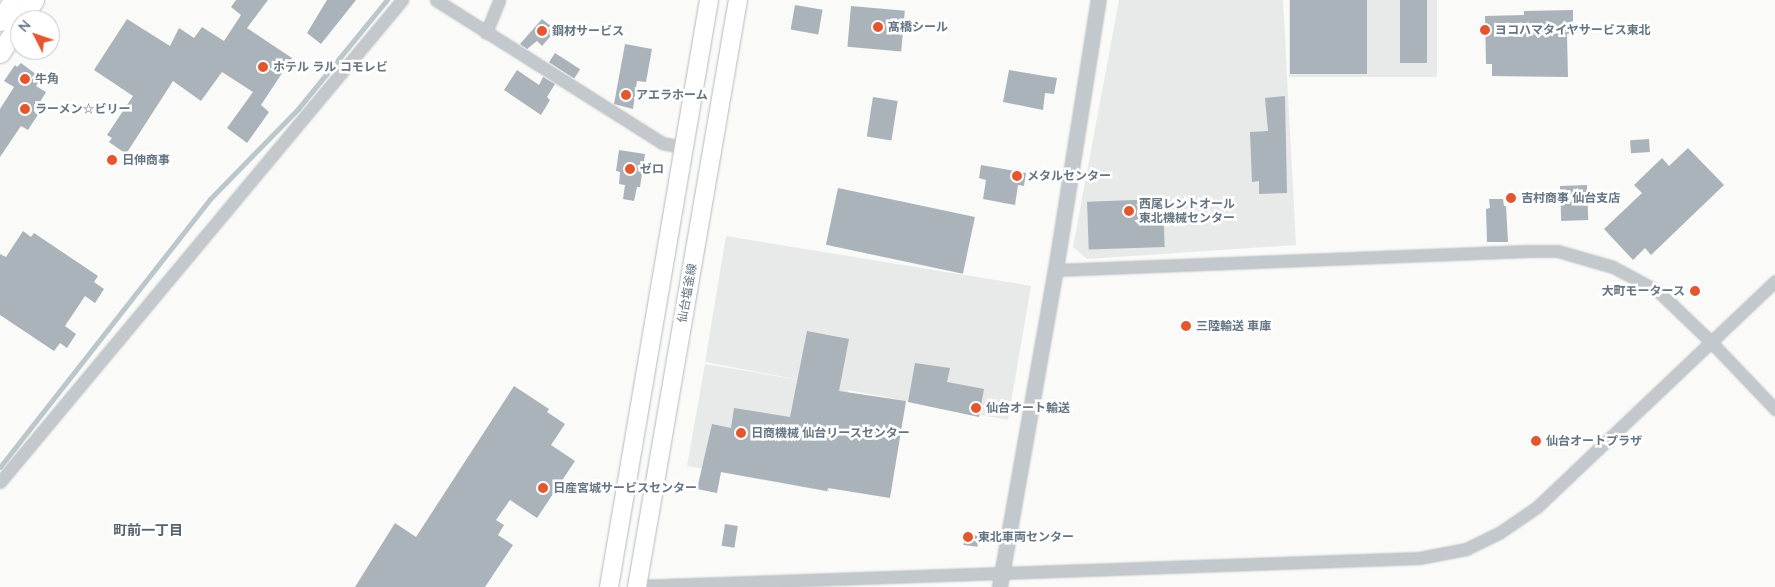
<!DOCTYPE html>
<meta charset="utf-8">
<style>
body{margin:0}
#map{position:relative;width:1775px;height:587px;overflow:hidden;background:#fafaf8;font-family:Quicksand,"Noto Sans JP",sans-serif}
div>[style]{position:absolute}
.built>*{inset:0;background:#e8e9e9;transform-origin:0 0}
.stream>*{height:4.5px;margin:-2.25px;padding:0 2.25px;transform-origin:2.25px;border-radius:2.25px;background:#bbc7cb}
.building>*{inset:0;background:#aab3b9;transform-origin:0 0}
.roads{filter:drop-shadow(0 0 1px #b5babe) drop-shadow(0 0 1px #b5babe)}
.minor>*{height:11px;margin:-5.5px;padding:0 5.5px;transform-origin:5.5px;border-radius:5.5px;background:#c3c8cc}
.tertiary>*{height:14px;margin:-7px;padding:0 7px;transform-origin:7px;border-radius:7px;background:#c3c8cc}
.primary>*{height:18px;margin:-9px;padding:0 9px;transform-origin:9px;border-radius:9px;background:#fff}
.trunk>*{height:19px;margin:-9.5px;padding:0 9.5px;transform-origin:9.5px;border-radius:9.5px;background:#fff}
.dots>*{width:14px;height:14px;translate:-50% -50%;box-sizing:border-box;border:2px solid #fff;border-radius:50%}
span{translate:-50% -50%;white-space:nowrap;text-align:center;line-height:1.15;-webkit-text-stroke:5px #fff;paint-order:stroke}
.poi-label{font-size:12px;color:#657683;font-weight:700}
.left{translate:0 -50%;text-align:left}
.right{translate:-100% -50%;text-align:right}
.street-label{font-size:12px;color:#657683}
.neighbourhood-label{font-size:14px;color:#57646e;font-weight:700}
.north{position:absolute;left:10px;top:10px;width:50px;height:50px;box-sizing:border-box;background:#fff;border:1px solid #c1c8cd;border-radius:50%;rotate:311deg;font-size:14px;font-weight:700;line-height:20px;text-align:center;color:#657683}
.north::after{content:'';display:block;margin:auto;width:18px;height:22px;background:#e4572e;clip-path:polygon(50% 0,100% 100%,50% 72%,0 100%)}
</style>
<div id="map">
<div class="built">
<i style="clip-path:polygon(1119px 0,1283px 0,1296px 245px,1087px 259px,1073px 247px)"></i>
<i style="left:1289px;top:0;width:148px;height:77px"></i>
<i style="clip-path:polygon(726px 236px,1031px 286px,1008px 420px,848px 390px,829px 492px,687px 466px,705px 364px,810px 382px,705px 362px)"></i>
</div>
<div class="stream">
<i style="left:0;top:467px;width:340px;rotate:-51.9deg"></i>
<i style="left:210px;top:199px;width:126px;rotate:-45.6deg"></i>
<i style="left:298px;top:109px;width:141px;rotate:-50.8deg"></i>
</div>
<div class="building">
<i style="clip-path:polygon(236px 0,268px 0,247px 28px,292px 58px,261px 105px,269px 112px,247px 143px,227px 128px,253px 92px,222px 72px,201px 101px,173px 81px,126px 154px,109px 142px,112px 138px,107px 135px,133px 96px,94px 70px,127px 19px,170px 46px,179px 28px,194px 38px,202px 27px,224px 41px,241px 15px,231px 7px)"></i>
<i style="clip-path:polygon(327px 0,356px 0,321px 44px,307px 33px)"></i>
<i style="left:1290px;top:0;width:77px;height:74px"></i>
<i style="left:1400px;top:0;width:27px;height:63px"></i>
<i style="left:795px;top:5px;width:28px;height:25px;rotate:10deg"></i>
<i style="left:851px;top:6px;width:54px;height:41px;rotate:5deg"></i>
<i style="clip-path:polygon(1573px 10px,1573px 33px,1567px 34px,1568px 77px,1492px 76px,1492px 64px,1486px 64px,1485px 16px,1524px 15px,1524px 11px)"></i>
<i style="clip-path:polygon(542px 19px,556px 30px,542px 46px,537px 41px,527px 49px,520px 44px)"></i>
<i style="clip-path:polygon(625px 44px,652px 49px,646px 82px,637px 81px,633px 109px,614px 104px)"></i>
<i style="left:555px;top:53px;width:30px;height:11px;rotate:33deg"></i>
<i style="clip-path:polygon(21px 63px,41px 78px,36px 86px,46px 92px,37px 107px,41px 110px,28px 130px,21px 126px,0 157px,0 109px,14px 87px,4px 81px,15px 65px,17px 67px)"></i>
<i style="clip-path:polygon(517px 70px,539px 85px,543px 77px,555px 84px,547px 97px,550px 100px,541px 115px,504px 90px)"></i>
<i style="clip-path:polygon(1009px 70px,1057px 78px,1054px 94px,1045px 93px,1043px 110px,1003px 102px)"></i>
<i style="clip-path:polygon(1285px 96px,1287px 193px,1259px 194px,1259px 181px,1252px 182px,1250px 132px,1268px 131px,1265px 98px)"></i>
<i style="left:873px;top:97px;width:25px;height:40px;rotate:9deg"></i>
<i style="left:1649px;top:139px;width:13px;height:19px;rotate:86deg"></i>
<i style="clip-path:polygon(1688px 148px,1724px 185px,1651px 255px,1645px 248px,1633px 260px,1604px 229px,1642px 193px,1634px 185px,1662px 158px,1669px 166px)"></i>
<i style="clip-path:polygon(619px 150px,645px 154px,640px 187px,637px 187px,634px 201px,623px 199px,625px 185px,619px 184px,620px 172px,616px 171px)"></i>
<i style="clip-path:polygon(981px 165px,1026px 173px,1024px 186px,1018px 185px,1015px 205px,983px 199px,986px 180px,979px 178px)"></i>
<i style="left:1587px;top:185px;width:35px;height:27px;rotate:88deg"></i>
<i style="left:838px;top:188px;width:140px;height:58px;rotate:12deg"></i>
<i style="left:1163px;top:199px;width:48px;height:76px;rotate:88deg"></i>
<i style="clip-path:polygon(1489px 199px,1503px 199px,1504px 206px,1506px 206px,1508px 242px,1487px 242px,1486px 209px,1490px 208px)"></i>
<i style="clip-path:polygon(23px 231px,31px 237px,34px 233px,98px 276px,94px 282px,104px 289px,95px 303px,85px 296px,65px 326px,76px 334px,67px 348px,60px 343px,54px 351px,0 315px,0 254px,6px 257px)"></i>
<i style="clip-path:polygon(807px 331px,849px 339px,839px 391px,906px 401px,890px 498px,828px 488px,827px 491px,721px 472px,717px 493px,697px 489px,712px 424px,731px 428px,734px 408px,790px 417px)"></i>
<i style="clip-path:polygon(915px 363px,950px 368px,947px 382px,984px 389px,979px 417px,908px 402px)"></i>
<i style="clip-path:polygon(514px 386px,549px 409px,547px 412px,565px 424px,551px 445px,575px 461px,537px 518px,510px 500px,496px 520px,504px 525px,498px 535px,513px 545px,485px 587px,355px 587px,395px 523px,416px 537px)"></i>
<i style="left:725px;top:524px;width:13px;height:22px;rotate:9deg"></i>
<i style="left:965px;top:534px;width:14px;height:11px;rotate:8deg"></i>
</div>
<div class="roads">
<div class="minor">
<i style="left:436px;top:0;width:267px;rotate:32.3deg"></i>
<i style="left:662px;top:143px;width:24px;rotate:12deg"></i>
<i style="left:486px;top:33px;width:35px;rotate:-68deg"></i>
<i style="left:1056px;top:270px;width:472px;rotate:-2.3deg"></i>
<i style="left:1528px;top:251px;width:30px"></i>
<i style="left:1558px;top:251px;width:57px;rotate:16.2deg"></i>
<i style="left:1613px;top:267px;width:51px;rotate:28.1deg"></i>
<i style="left:1658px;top:291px;width:74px;rotate:43.9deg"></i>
<i style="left:1711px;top:342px;width:93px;rotate:46.3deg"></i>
<i style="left:0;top:482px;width:628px;rotate:-50.17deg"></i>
<i style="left:637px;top:586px;width:783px;rotate:-2.05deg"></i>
<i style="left:1419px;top:558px;width:48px;rotate:-10.8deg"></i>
<i style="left:1466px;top:549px;width:37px;rotate:-26deg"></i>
<i style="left:1499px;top:533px;width:46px;rotate:-34.4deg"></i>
<i style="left:1537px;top:507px;width:328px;rotate:-43.5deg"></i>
</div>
<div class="tertiary">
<i style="left:1000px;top:587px;width:322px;rotate:-80deg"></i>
<i style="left:1056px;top:270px;width:273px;rotate:-81deg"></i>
</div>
<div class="primary">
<i style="left:609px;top:587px;width:595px;rotate:-80.33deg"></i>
<i style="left:637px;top:587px;width:596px;rotate:-80.24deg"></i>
</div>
<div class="trunk">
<i style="left:21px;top:20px;width:24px;rotate:-57deg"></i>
<i style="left:0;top:21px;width:25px;rotate:-58deg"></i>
<i style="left:0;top:53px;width:37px;rotate:-57deg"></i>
</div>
</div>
<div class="dots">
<i style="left:878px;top:27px;background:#e4572e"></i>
<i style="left:1485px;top:30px;background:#e4572e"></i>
<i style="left:542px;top:31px;background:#e4572e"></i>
<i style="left:263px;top:67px;background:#e4572e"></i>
<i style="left:25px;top:79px;background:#e4572e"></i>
<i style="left:626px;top:95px;background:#e4572e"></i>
<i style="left:25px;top:109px;background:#e4572e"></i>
<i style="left:112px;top:160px;background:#e4572e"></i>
<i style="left:630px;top:169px;background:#e4572e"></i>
<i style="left:1017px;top:176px;background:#e4572e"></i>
<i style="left:1511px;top:198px;background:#e4572e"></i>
<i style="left:1129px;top:211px;background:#e4572e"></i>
<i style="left:1695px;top:291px;background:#e4572e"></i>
<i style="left:1186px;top:326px;background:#e4572e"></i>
<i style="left:976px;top:408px;background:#e4572e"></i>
<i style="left:741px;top:433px;background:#e4572e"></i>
<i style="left:1536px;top:441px;background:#e4572e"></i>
<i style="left:543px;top:488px;background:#e4572e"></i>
<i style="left:968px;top:537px;background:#e4572e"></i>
</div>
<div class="poi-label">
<span class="left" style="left:888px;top:27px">髙橋シール</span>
<span class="left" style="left:1495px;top:30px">ヨコハマタイヤサービス東北</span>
<span class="left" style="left:552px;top:31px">鋼材サービス</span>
<span class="left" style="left:273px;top:67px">ホテル ラル コモレビ</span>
<span class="left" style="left:35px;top:79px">牛角</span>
<span class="left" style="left:636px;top:95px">アエラホーム</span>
<span class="left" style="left:35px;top:109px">ラーメン☆ビリー</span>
<span class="left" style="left:122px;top:160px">日伸商事</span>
<span class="left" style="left:640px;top:169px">ゼロ</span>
<span class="left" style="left:1027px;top:176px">メタルセンター</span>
<span class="left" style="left:1521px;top:198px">吉村商事 仙台支店</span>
<span class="left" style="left:1139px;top:211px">西尾レントオール<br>東北機械センター</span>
<span class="right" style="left:1685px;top:291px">大町モータース</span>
<span class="left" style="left:1196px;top:326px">三陸輸送 車庫</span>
<span class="left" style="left:986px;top:408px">仙台オート輸送</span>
<span class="left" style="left:751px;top:433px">日商機械 仙台リースセンター</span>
<span class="left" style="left:1546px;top:441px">仙台オートプラザ</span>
<span class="left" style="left:553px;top:488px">日産宮城サービスセンター</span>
<span class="left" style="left:978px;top:537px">東北車両センター</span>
</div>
<div class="street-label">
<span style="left:687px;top:293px;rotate:-80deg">仙台塩釜線</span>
</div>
<div class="neighbourhood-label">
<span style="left:148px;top:530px">町前一丁目</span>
</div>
<div class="north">N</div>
</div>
